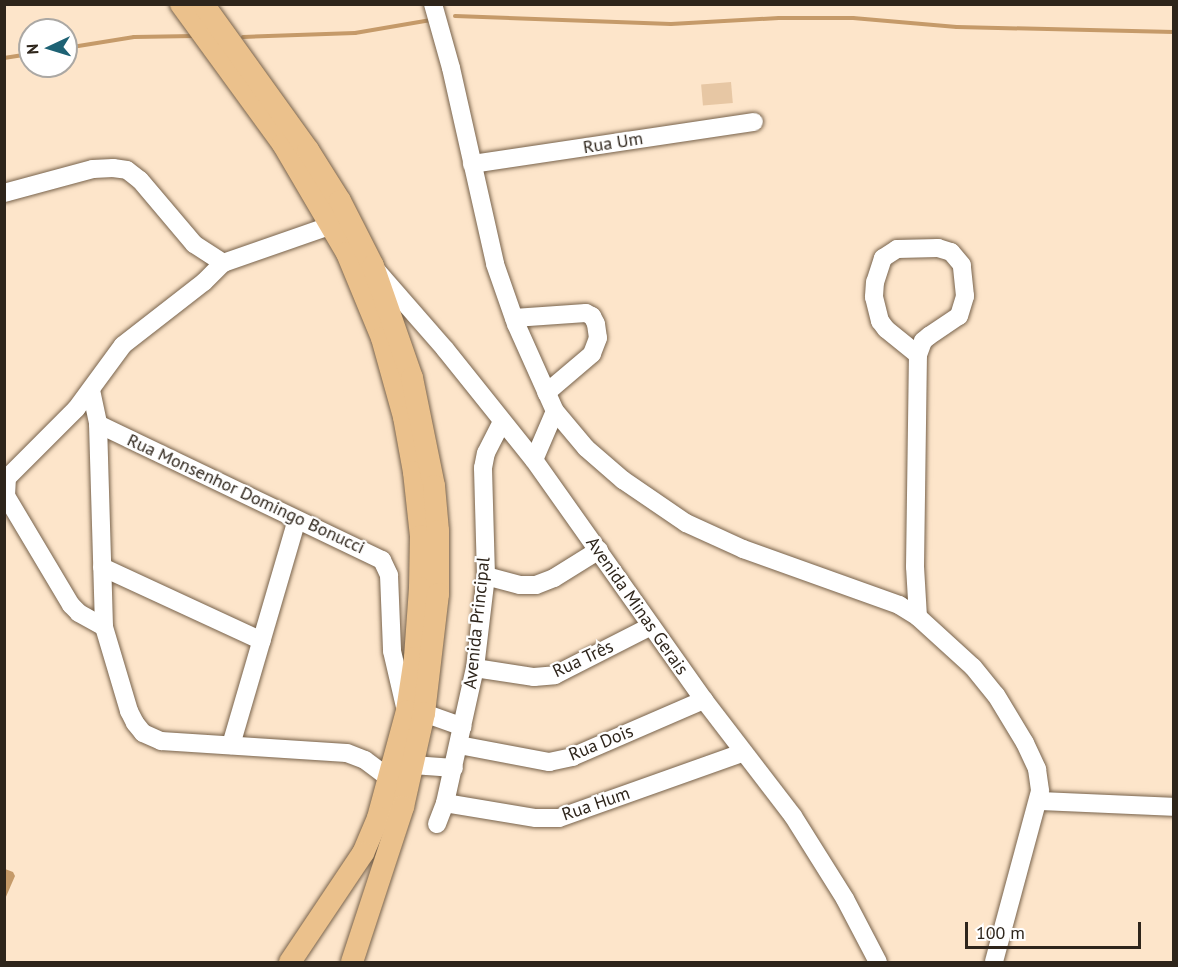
<!DOCTYPE html>
<meta charset="utf-8">
<style>
body{margin:0}
#map{position:relative;width:1178px;height:967px;overflow:hidden;background:#fde5ca;font-family:"PT Sans",sans-serif}
div>[style]{position:absolute}
.green>*{inset:0;background:#e7c7a4;transform-origin:0 0}
.water>*{inset:0;background:#c59a69}
.stream>*{height:4px;margin:-2px;padding:0 2px;transform-origin:2px;border-radius:2px;background:#c59a69}
.roads{filter:drop-shadow(0 0 2px #77624b) drop-shadow(0 0 2px #77624b)}
.minor>*{height:18px;margin:-9px;padding:0 9px;transform-origin:9px;border-radius:9px;background:#fff}
.major>*{height:22px;margin:-11px;padding:0 11px;transform-origin:11px;border-radius:11px;background:#ebc18c}
span{translate:-50% -50%;white-space:nowrap;text-align:center;line-height:1.15;-webkit-text-stroke:4.5px #fff;paint-order:stroke}
.street-label{font-size:18px;color:#2e251b}
.frame{position:absolute;inset:0;border:6px solid #2e251b;pointer-events:none}
.north{position:absolute;left:18px;top:18px;width:60px;height:60px;box-sizing:border-box;background:#fff;border:2px solid #aba8a4;border-radius:50%;rotate:266deg;font-size:16px;font-weight:700;line-height:24px;text-align:center;color:#2e251b}
.north::after{content:'';display:block;margin:auto;width:21px;height:27px;background:#1e6274;clip-path:polygon(50% 0,100% 100%,50% 72%,0 100%)}
.scale{position:absolute;left:965px;top:922px;width:176px;height:27px;box-sizing:border-box;border:3px solid #2e251b;border-top:0;padding-left:8px;font-size:18px;line-height:21px;white-space:nowrap;color:#2e251b;-webkit-text-stroke:4px #fff;paint-order:stroke}
</style>
<div id="map">
<div class="green">
<i style="left:731px;top:82px;width:21px;height:30px;rotate:85deg"></i>
</div>
<div class="water">
<i style="clip-path:polygon(5px 869px,13px 872px,15px 876px,5px 899px)"></i>
</div>
<div class="stream">
<i style="left:455px;top:16px;width:216px;rotate:2.1deg"></i>
<i style="left:671px;top:24px;width:108px;rotate:-3.2deg"></i>
<i style="left:779px;top:18px;width:74px"></i>
<i style="left:853px;top:18px;width:104px;rotate:4.9deg"></i>
<i style="left:957px;top:27px;width:217px;rotate:1.3deg"></i>
<i style="left:243px;top:37px;width:112px;rotate:-2deg"></i>
<i style="left:355px;top:33px;width:77px;rotate:-9.7deg"></i>
<i style="left:66px;top:48px;width:69px;rotate:-9.2deg"></i>
<i style="left:134px;top:37px;width:60px;rotate:-1deg"></i>
<i style="left:4px;top:58px;width:26px;rotate:-9deg"></i>
</div>
<div class="roads">
<div class="minor">
<i style="left:433px;top:4px;width:66px;rotate:74.3deg"></i>
<i style="left:451px;top:68px;width:201px;rotate:77.3deg"></i>
<i style="left:495px;top:264px;width:64px;rotate:70.7deg"></i>
<i style="left:516px;top:324px;width:95px;rotate:65.9deg"></i>
<i style="left:555px;top:411px;width:48px;rotate:50deg"></i>
<i style="left:586px;top:448px;width:49px;rotate:40.9deg"></i>
<i style="left:623px;top:480px;width:76px;rotate:34.3deg"></i>
<i style="left:686px;top:523px;width:63px;rotate:24.5deg"></i>
<i style="left:743px;top:549px;width:166px;rotate:19.7deg"></i>
<i style="left:899px;top:605px;width:22px;rotate:32deg"></i>
<i style="left:918px;top:617px;width:74px;rotate:42.3deg"></i>
<i style="left:973px;top:667px;width:36px;rotate:51deg"></i>
<i style="left:996px;top:695px;width:56px;rotate:58.9deg"></i>
<i style="left:1025px;top:743px;width:29px;rotate:65deg"></i>
<i style="left:1037px;top:769px;width:22px;rotate:82deg"></i>
<i style="left:1040px;top:791px;width:177px;rotate:105.1deg"></i>
<i style="left:472px;top:164px;width:285px;rotate:-8.5deg"></i>
<i style="left:4px;top:193px;width:92px;rotate:-15.1deg"></i>
<i style="left:93px;top:169px;width:20px;rotate:-3deg"></i>
<i style="left:113px;top:168px;width:14px;rotate:8deg"></i>
<i style="left:127px;top:170px;width:16px;rotate:38deg"></i>
<i style="left:140px;top:180px;width:84px;rotate:49.8deg"></i>
<i style="left:194px;top:244px;width:35px;rotate:33deg"></i>
<i style="left:377px;top:271px;width:103px;rotate:48.9deg"></i>
<i style="left:445px;top:349px;width:142px;rotate:51.3deg"></i>
<i style="left:534px;top:460px;width:294px;rotate:54.7deg"></i>
<i style="left:704px;top:700px;width:146px;rotate:52.5deg"></i>
<i style="left:793px;top:816px;width:98px;rotate:57.9deg"></i>
<i style="left:845px;top:899px;width:71px;rotate:62.4deg"></i>
<i style="left:514px;top:318px;width:72px;rotate:-4deg"></i>
<i style="left:586px;top:313px;width:7px;rotate:27deg"></i>
<i style="left:592px;top:316px;width:9px;rotate:63deg"></i>
<i style="left:596px;top:324px;width:14px;rotate:82deg"></i>
<i style="left:598px;top:338px;width:17px;rotate:111deg"></i>
<i style="left:592px;top:354px;width:60px;rotate:139.7deg"></i>
<i style="left:91px;top:390px;width:35px;rotate:78deg"></i>
<i style="left:98px;top:424px;width:203px;rotate:88.3deg"></i>
<i style="left:104px;top:627px;width:88px;rotate:73.4deg"></i>
<i style="left:129px;top:711px;width:13px;rotate:63deg"></i>
<i style="left:135px;top:723px;width:13px;rotate:51deg"></i>
<i style="left:143px;top:733px;width:20px;rotate:24deg"></i>
<i style="left:161px;top:741px;width:186px;rotate:3.7deg"></i>
<i style="left:347px;top:753px;width:19px;rotate:21deg"></i>
<i style="left:365px;top:760px;width:30px;rotate:37deg"></i>
<i style="left:98px;top:424px;width:315px;rotate:25.6deg"></i>
<i style="left:382px;top:560px;width:17px;rotate:65deg"></i>
<i style="left:389px;top:575px;width:76px;rotate:87.7deg"></i>
<i style="left:392px;top:651px;width:57px;rotate:76.9deg"></i>
<i style="left:534px;top:460px;width:53px;rotate:-66.8deg"></i>
<i style="left:102px;top:567px;width:176px;rotate:24.8deg"></i>
<i style="left:486px;top:576px;width:35px;rotate:15deg"></i>
<i style="left:520px;top:585px;width:16px"></i>
<i style="left:536px;top:585px;width:19px;rotate:-21deg"></i>
<i style="left:554px;top:578px;width:53px;rotate:-31.9deg"></i>
<i style="left:918px;top:617px;width:50px;rotate:-93.4deg"></i>
<i style="left:915px;top:567px;width:212px;rotate:-89.2deg"></i>
<i style="left:918px;top:355px;width:15px;rotate:-70deg"></i>
<i style="left:923px;top:341px;width:8px;rotate:-40deg"></i>
<i style="left:929px;top:336px;width:36px;rotate:-34deg"></i>
<i style="left:959px;top:316px;width:21px;rotate:-73deg"></i>
<i style="left:965px;top:296px;width:31px;rotate:-96deg"></i>
<i style="left:962px;top:265px;width:17px;rotate:-130deg"></i>
<i style="left:951px;top:252px;width:14px;rotate:-163deg"></i>
<i style="left:938px;top:248px;width:41px;rotate:178.6deg"></i>
<i style="left:897px;top:249px;width:17px;rotate:147deg"></i>
<i style="left:883px;top:258px;width:25px;rotate:108deg"></i>
<i style="left:875px;top:282px;width:15px;rotate:94deg"></i>
<i style="left:874px;top:297px;width:25px;rotate:76deg"></i>
<i style="left:880px;top:321px;width:10px;rotate:53deg"></i>
<i style="left:886px;top:329px;width:41px;rotate:39.1deg"></i>
<i style="left:104px;top:627px;width:29px;rotate:-151deg"></i>
<i style="left:79px;top:613px;width:11px;rotate:-135deg"></i>
<i style="left:71px;top:605px;width:127px;rotate:-120.8deg"></i>
<i style="left:6px;top:496px;width:18px;rotate:-87deg"></i>
<i style="left:7px;top:478px;width:98px;rotate:-45deg"></i>
<i style="left:76px;top:409px;width:79px;rotate:-53.7deg"></i>
<i style="left:123px;top:345px;width:103px;rotate:-37.9deg"></i>
<i style="left:204px;top:282px;width:27px;rotate:-45deg"></i>
<i style="left:223px;top:263px;width:115px;rotate:-19.2deg"></i>
<i style="left:475px;top:668px;width:60px;rotate:8.7deg"></i>
<i style="left:534px;top:677px;width:21px;rotate:-5deg"></i>
<i style="left:555px;top:675px;width:108px;rotate:-27deg"></i>
<i style="left:424px;top:713px;width:41px;rotate:19.7deg"></i>
<i style="left:231px;top:745px;width:234px;rotate:-73.7deg"></i>
<i style="left:459px;top:745px;width:92px;rotate:10.7deg"></i>
<i style="left:549px;top:762px;width:24px;rotate:-12deg"></i>
<i style="left:572px;top:757px;width:144px;rotate:-23.4deg"></i>
<i style="left:413px;top:765px;width:41px;rotate:4.2deg"></i>
<i style="left:1038px;top:801px;width:136px;rotate:2.5deg"></i>
<i style="left:445px;top:803px;width:92px;rotate:9.4deg"></i>
<i style="left:536px;top:818px;width:23px"></i>
<i style="left:559px;top:818px;width:194px;rotate:-19.6deg"></i>
<i style="left:437px;top:824px;width:22px;rotate:-69deg"></i>
<i style="left:445px;top:803px;width:138px;rotate:-77.5deg"></i>
<i style="left:475px;top:668px;width:93px;rotate:-83.2deg"></i>
<i style="left:486px;top:576px;width:108px;rotate:-91.6deg"></i>
<i style="left:483px;top:468px;width:15px;rotate:-79deg"></i>
<i style="left:486px;top:453px;width:35px;rotate:-63deg"></i>
</div>
<div class="major">
<i style="left:181px;top:4px;width:173px;rotate:53.9deg"></i>
<i style="left:283px;top:144px;width:126px;rotate:59.6deg"></i>
<i style="left:347px;top:253px;width:92px;rotate:67.6deg"></i>
<i style="left:382px;top:338px;width:82px;rotate:74.4deg"></i>
<i style="left:404px;top:417px;width:56px;rotate:79.7deg"></i>
<i style="left:414px;top:472px;width:64px;rotate:83.8deg"></i>
<i style="left:421px;top:536px;width:52px;rotate:91.1deg"></i>
<i style="left:420px;top:588px;width:70px;rotate:94.1deg"></i>
<i style="left:415px;top:658px;width:54px;rotate:98.6deg"></i>
<i style="left:407px;top:711px;width:111px;rotate:105.2deg"></i>
<i style="left:378px;top:818px;width:38px;rotate:113deg"></i>
<i style="left:363px;top:853px;width:131px;rotate:123.8deg"></i>
<i style="left:203px;top:4px;width:180px;rotate:54.3deg"></i>
<i style="left:308px;top:150px;width:60px;rotate:57.9deg"></i>
<i style="left:340px;top:201px;width:73px;rotate:63.1deg"></i>
<i style="left:373px;top:266px;width:119px;rotate:70.8deg"></i>
<i style="left:412px;top:378px;width:110px;rotate:78.5deg"></i>
<i style="left:434px;top:486px;width:45px;rotate:84.9deg"></i>
<i style="left:438px;top:531px;width:63px;rotate:90deg"></i>
<i style="left:438px;top:594px;width:120px;rotate:96.7deg"></i>
<i style="left:424px;top:713px;width:96px;rotate:102.6deg"></i>
<i style="left:403px;top:807px;width:163px;rotate:108.2deg"></i>
</div>
</div>
<div class="street-label">
<span style="left:613px;top:143px;rotate:-9deg">Rua Um</span>
<span style="left:246px;top:494px;rotate:25deg">Rua Monsenhor Domingo Bonucci</span>
<span style="left:637px;top:606px;rotate:55deg">Avenida Minas Gerais</span>
<span style="left:477px;top:623px;rotate:-84deg">Avenida Principal</span>
<span style="left:583px;top:659px;rotate:-25deg">Rua Três</span>
<span style="left:601px;top:743px;rotate:-22deg">Rua Dois</span>
<span style="left:596px;top:804px;rotate:-19deg">Rua Hum</span>
</div>
<div class="frame"></div>
<div class="north">N</div>
<div class="scale">100 m</div>
</div>
